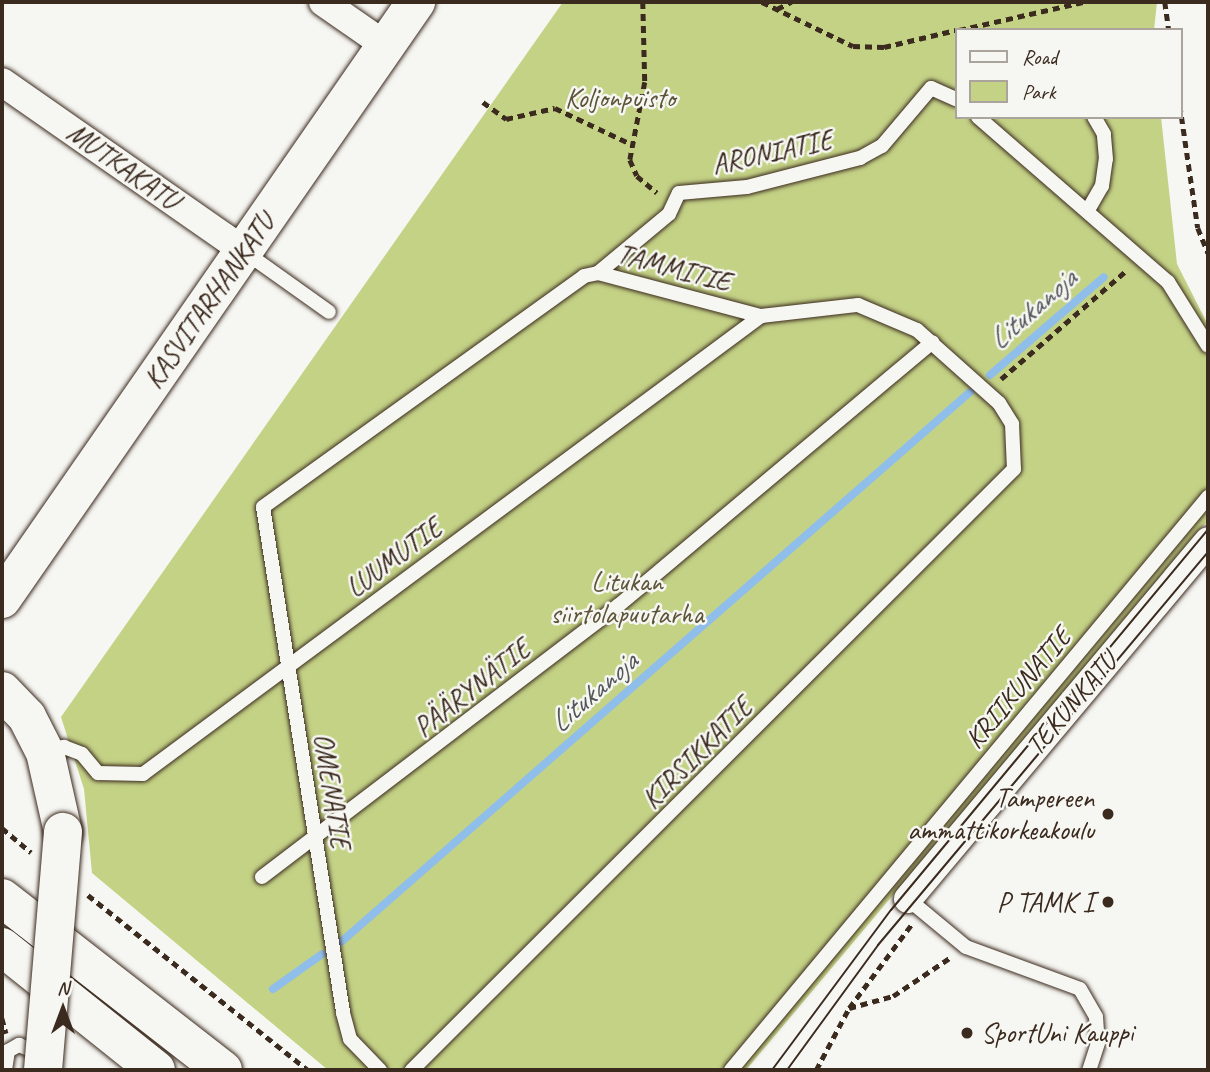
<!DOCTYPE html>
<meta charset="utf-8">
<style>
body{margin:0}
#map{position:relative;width:1210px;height:1072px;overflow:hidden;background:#f6f6f2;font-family:Caveat,sans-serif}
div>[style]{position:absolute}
.green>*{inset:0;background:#c4d286}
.stream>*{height:8px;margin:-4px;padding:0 4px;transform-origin:4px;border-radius:4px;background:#90beea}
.path>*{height:4.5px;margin-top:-2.25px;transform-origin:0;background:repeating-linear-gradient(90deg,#3b2a1e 0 7px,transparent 0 12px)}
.roads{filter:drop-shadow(0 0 2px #3b2a1e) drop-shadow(0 0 2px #3b2a1e)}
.lane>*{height:14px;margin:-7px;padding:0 7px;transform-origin:7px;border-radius:7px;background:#f6f6f2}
.street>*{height:28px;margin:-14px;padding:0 14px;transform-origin:14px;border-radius:14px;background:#f6f6f2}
.secondary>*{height:38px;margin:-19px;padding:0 19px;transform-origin:19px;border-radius:19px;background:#f6f6f2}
.highway>*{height:38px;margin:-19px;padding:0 19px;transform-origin:19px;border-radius:19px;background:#f6f6f2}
.tram>*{height:2px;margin:-1px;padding:0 1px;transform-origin:1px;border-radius:1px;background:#3b2a1e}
.bridges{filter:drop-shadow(0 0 2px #3b2a1e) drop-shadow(0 0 2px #3b2a1e)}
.secondary-bridge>*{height:38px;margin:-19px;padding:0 19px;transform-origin:19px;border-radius:19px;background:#f6f6f2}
.dots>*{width:19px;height:19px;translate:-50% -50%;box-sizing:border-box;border:4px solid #f6f6f2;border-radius:50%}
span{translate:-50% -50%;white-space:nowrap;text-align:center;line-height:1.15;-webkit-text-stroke:5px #f6f6f2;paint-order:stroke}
.park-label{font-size:28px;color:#5d5438}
.street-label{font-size:28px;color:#3b2a1e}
.poi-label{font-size:28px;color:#3b2a1e}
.right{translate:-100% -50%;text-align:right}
.left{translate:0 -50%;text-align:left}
.water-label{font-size:30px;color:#54565b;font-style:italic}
.frame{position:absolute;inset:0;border:4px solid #3b2a1e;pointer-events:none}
.legend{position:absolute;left:955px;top:28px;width:228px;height:91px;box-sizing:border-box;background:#f6f6f2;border:2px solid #aba49d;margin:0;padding:9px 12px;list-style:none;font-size:21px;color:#3b2a1e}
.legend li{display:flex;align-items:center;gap:14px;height:35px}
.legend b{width:35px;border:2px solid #aba49d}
.north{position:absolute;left:28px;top:974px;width:70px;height:70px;-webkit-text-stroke:5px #f6f6f2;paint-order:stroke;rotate:0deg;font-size:19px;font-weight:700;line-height:28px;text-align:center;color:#3b2a1e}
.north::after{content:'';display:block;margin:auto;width:24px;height:32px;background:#3b2a1e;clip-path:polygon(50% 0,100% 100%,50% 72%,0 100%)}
</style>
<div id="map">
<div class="green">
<i style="clip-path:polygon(563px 2px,1157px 2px,1154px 30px,956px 30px,956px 117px,1161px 117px,1177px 264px,1208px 325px,1208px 520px,746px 1070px,328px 1070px,92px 873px,84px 789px,61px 717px)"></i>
</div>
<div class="stream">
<i style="left:990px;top:375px;width:150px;rotate:-40.7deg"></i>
<i style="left:341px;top:942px;width:836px;rotate:-41.17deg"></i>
<i style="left:273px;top:989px;width:60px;rotate:-35.5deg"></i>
</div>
<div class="path">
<i style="left:643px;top:2px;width:80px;rotate:88.6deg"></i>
<i style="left:645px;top:82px;width:79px;rotate:100.9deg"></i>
<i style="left:630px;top:160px;width:17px;rotate:66deg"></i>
<i style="left:637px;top:176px;width:26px;rotate:40deg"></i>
<i style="left:762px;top:2px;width:101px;rotate:25.8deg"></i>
<i style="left:853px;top:46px;width:31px;rotate:2deg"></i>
<i style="left:884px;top:47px;width:74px;rotate:-13.3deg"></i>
<i style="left:1165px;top:2px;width:28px;rotate:82deg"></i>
<i style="left:777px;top:9px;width:16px;rotate:-27deg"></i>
<i style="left:959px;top:30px;width:127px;rotate:-12.7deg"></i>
<i style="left:483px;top:102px;width:29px;rotate:36deg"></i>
<i style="left:506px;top:119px;width:50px;rotate:-12.7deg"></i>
<i style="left:555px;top:108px;width:86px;rotate:25.4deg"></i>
<i style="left:1180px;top:105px;width:124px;rotate:81.7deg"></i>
<i style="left:1198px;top:228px;width:27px;rotate:68deg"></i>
<i style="left:1001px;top:379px;width:167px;rotate:-40.9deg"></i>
<i style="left:2px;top:828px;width:38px;rotate:40deg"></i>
<i style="left:88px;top:895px;width:281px;rotate:38.5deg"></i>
<i style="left:849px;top:1008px;width:46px;rotate:-15.3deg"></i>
<i style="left:893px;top:996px;width:70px;rotate:-33.9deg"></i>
<i style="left:2px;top:1018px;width:16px;rotate:75deg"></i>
<i style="left:816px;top:1070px;width:70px;rotate:-62deg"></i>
<i style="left:849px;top:1008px;width:104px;rotate:-53.2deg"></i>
</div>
<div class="roads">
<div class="lane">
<i style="left:978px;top:117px;width:252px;rotate:41deg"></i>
<i style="left:1168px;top:282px;width:75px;rotate:58deg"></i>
<i style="left:1088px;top:210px;width:28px;rotate:-60deg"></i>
<i style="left:1102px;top:186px;width:27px;rotate:-82deg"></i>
<i style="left:1106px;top:159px;width:25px;rotate:-95deg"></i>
<i style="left:1104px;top:134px;width:20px;rotate:-120deg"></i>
<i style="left:245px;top:252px;width:103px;rotate:35.5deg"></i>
<i style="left:598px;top:273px;width:92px;rotate:-39.7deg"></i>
<i style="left:669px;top:214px;width:23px;rotate:-65deg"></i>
<i style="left:679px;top:193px;width:68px;rotate:-5deg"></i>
<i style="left:747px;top:187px;width:117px;rotate:-14.4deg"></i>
<i style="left:860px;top:158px;width:25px;rotate:-29deg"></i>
<i style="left:882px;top:146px;width:76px;rotate:-49.8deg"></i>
<i style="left:931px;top:88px;width:27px;rotate:24deg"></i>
<i style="left:46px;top:752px;width:19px;rotate:-16deg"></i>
<i style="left:64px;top:747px;width:19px;rotate:21deg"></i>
<i style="left:82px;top:754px;width:25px;rotate:50deg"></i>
<i style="left:98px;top:773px;width:45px;rotate:1.3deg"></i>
<i style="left:143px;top:774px;width:769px;rotate:-36.54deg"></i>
<i style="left:262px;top:877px;width:449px;rotate:-37.3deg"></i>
<i style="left:619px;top:605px;width:409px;rotate:-40deg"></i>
<i style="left:908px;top:899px;width:75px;rotate:39.6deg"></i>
<i style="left:966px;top:947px;width:121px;rotate:20.2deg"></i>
<i style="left:1080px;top:989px;width:32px;rotate:60deg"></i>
<i style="left:1096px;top:1017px;width:26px;rotate:86deg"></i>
<i style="left:1098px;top:1043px;width:28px;rotate:108deg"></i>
<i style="left:5px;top:1070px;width:19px;rotate:-81deg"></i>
<i style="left:8px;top:1051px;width:13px;rotate:-29deg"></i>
<i style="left:19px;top:1045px;width:26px;rotate:23deg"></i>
<i style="left:380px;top:1070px;width:43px;rotate:-134.1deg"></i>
<i style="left:350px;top:1039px;width:28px;rotate:-105deg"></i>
<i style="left:343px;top:1012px;width:511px;rotate:-99deg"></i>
<i style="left:263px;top:507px;width:395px;rotate:-35.7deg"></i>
<i style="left:584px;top:276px;width:14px;rotate:-12deg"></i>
<i style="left:598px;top:273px;width:169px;rotate:14.8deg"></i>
<i style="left:761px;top:316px;width:98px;rotate:-6.5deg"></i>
<i style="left:858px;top:305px;width:64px;rotate:23deg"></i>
<i style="left:917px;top:330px;width:110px;rotate:41.7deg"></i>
<i style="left:999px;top:403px;width:25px;rotate:58deg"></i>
<i style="left:1012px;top:424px;width:45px;rotate:87.5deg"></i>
<i style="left:1014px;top:469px;width:851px;rotate:135.05deg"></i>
<i style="left:731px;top:1070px;width:746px;rotate:-50.22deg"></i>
</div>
<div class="street">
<i style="left:323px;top:2px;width:75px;rotate:34.7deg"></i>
<i style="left:2px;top:82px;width:295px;rotate:34.9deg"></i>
<i style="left:908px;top:899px;width:467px;rotate:-50deg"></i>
</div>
<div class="secondary">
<i style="left:2px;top:599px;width:727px;rotate:-55.26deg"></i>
<i style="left:2px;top:691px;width:36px;rotate:46deg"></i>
<i style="left:27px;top:717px;width:39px;rotate:63deg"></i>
<i style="left:45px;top:752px;width:82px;rotate:77.3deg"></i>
</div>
<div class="highway">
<i style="left:2px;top:898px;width:280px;rotate:37.9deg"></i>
<i style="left:2px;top:947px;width:197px;rotate:38.6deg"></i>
</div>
</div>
<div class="tram">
<i style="left:772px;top:1070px;width:199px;rotate:-53.4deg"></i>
<i style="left:891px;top:910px;width:495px;rotate:-50.2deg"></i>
<i style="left:787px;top:1070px;width:155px;rotate:-53.9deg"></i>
<i style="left:878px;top:945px;width:513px;rotate:-49.98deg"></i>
</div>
<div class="bridges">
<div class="secondary-bridge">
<i style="left:43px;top:1070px;width:239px;rotate:-85.2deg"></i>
</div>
</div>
<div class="dots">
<i style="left:1108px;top:814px;background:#3b2a1e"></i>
<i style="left:1108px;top:902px;background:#3b2a1e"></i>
<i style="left:967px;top:1033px;background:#3b2a1e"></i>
</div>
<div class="park-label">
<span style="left:620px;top:98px">Koljonpuisto</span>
<span style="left:627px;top:598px">Litukan<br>siirtolapuutarha</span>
</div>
<div class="street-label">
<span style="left:772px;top:152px;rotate:-12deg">ARONIATIE</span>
<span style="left:123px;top:166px;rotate:35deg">MUTKAKATU</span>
<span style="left:674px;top:268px;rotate:15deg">TAMMITIE</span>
<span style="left:209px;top:301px;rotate:-55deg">KASVITARHANKATU</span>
<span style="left:394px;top:558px;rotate:-37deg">LUUMUTIE</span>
<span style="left:472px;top:688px;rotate:-38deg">PÄÄRYNÄTIE</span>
<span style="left:1018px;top:688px;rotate:-50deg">KRIIKUNATIE</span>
<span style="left:1071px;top:704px;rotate:-50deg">TEKUNKATU</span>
<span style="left:697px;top:753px;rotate:-45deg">KIRSIKKATIE</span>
<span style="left:332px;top:791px;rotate:81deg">OMENATIE</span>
</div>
<div class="poi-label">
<span class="right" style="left:1094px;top:814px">Tampereen<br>ammattikorkeakoulu</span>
<span class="right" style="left:1094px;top:902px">P TAMK I</span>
<span class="left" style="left:981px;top:1033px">SportUni Kauppi</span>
</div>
<div class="water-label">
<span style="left:1032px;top:309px;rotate:-41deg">Litukanoja</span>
<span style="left:593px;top:692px;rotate:-41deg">Litukanoja</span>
</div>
<div class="frame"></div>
<ul class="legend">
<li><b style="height:9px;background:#f6f6f2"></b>Road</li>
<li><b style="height:19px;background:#c4d286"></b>Park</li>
</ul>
<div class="north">N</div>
</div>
